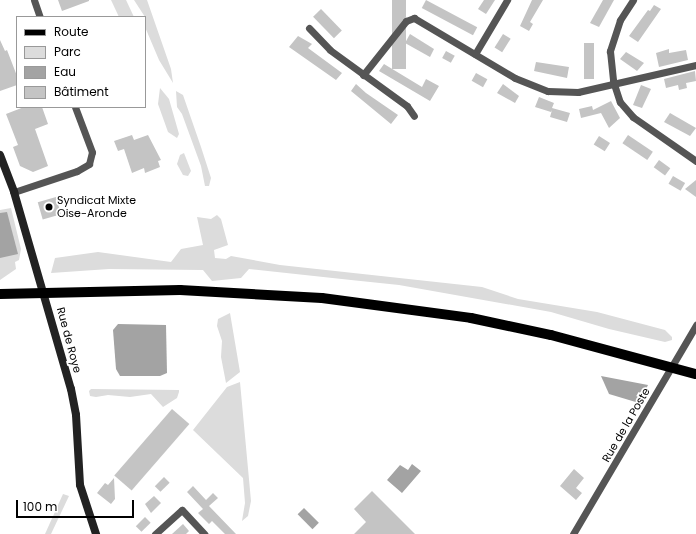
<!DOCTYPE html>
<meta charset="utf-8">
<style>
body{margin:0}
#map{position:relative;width:696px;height:534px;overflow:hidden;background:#fff;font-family:Poppins,sans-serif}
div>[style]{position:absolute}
.green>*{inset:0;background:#dcdcdc}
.water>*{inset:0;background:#a3a3a3;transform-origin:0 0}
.building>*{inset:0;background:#c4c4c4;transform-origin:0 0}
.minor>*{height:7px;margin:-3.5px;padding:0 3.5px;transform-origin:3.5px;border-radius:3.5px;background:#555}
.secondary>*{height:8px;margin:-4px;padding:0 4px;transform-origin:4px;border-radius:4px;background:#222}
.primary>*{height:10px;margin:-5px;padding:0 5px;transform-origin:5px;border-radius:5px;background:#000}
.dots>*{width:11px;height:11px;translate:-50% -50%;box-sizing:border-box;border:2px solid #fff;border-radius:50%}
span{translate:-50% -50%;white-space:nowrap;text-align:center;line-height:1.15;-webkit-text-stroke:3.5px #fff;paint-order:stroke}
.poi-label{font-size:11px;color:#000}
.left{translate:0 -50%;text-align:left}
.street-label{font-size:11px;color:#000}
.legend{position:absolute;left:16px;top:16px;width:130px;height:92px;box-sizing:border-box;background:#fff;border:1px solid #999;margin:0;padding:5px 7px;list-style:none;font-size:12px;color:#000}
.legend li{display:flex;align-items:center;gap:8px;height:20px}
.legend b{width:20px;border:1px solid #999}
.scale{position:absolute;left:16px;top:500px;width:118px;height:18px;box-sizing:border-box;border:2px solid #000;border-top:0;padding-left:5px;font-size:12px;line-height:14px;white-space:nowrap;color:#000;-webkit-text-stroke:3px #fff;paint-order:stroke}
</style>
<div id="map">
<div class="green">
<i style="clip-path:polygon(111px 0,126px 0,134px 17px,119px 17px)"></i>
<i style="clip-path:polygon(134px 0,147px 0,171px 69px,173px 83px,159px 60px,145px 27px,145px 17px)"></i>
<i style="clip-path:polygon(160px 88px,169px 99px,179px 134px,177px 138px,168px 132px,158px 104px)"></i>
<i style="clip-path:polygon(176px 91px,183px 95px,201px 147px,211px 178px,209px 186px,205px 186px,201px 166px,182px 114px,177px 107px)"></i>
<i style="clip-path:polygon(184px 153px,191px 171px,188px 176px,183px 175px,177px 164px,180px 155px)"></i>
<i style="clip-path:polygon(11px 208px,21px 249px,19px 260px,15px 262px,16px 269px,0 280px,0 210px)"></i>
<i style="clip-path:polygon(217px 215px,221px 219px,228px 245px,214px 250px,215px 258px,226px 259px,231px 256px,280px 265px,482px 287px,518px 299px,597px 312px,665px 330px,672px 337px,672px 340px,665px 342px,609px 329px,551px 312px,399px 285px,351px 280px,249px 269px,241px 278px,212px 281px,203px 270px,109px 269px,51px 273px,55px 258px,98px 252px,171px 262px,181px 249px,203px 245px,197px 217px,211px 219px)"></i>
<i style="clip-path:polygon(230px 313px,240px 372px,226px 383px,221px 357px,222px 341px,217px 326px,218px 319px)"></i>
<i style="clip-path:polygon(240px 382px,251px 501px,248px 516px,242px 521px,245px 503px,243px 478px,193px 430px,227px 387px)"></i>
<i style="clip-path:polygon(91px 389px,179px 390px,179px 392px,177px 398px,163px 407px,151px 394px,130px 397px,108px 395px,96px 397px,90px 396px,89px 391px)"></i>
<i style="clip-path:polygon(63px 494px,69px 496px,51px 534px,45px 534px)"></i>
</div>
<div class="water">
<i style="clip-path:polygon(7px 212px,18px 254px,0 258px,0 213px)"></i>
<i style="clip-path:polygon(118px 324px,166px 325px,167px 373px,160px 376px,120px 376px,116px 369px,113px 330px)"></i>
<i style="clip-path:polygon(601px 376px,648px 385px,639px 403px,609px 394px)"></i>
<i style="clip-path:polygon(412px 464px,421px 471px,402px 493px,387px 480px,400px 465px,408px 470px)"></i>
<i style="left:304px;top:508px;width:21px;height:9px;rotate:45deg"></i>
</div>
<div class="building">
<i style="clip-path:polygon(58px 0,89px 0,89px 1px,62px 11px)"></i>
<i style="left:392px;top:0;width:14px;height:69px"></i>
<i style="left:426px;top:0;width:58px;height:9px;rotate:28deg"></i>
<i style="clip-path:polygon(484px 0,495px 0,486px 14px,478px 9px)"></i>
<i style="clip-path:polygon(532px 0,543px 0,530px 22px,533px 24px,529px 31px,520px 26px)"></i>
<i style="clip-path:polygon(603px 0,614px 0,599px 27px,590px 23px)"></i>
<i style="clip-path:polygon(654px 5px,661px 9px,638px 42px,629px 36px,648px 10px,650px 11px)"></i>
<i style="left:321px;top:9px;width:30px;height:11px;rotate:46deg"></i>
<i style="clip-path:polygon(410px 34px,434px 49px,430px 57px,405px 43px)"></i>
<i style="left:503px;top:34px;width:9px;height:16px;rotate:32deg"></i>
<i style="clip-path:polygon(298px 36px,312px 44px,308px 48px,342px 73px,336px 80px,289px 47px)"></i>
<i style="clip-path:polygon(0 40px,5px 51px,7px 50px,17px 76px,17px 85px,0 91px)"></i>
<i style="left:584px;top:43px;width:10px;height:36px"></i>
<i style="clip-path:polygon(669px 49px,669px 53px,686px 50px,688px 60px,659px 67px,656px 53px)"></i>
<i style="left:446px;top:51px;width:10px;height:8px;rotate:29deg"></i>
<i style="clip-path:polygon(626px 52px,644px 63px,637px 71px,620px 59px)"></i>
<i style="clip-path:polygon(536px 62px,569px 67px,567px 78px,534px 71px)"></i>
<i style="clip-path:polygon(384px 64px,422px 87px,426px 79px,439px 86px,430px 101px,379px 71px)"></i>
<i style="clip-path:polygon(695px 71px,696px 81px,686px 83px,687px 88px,679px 90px,678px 85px,666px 88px,664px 79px)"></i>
<i style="left:476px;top:73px;width:13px;height:9px;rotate:29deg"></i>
<i style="clip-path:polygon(356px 84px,366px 93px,398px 115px,391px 124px,351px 91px)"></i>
<i style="clip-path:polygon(503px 84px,519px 96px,515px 103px,497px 93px)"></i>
<i style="clip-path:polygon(641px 85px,651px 89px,642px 108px,633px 105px)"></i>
<i style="clip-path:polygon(539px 97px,554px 103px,552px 108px,570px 113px,567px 122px,550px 117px,552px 110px,551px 112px,535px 107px)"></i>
<i style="clip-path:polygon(611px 101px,620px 118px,609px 128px,601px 113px,581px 118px,579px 109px,592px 106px,593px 110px)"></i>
<i style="clip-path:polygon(24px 107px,42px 107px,48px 124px,35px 129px,48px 166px,33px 172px,20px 166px,13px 147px,18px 145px,6px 114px)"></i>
<i style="clip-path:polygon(670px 113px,696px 128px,690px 136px,664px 122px)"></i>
<i style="clip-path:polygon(132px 135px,134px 140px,148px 135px,161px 160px,158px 161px,160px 167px,145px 173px,144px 168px,132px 173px,124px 149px,118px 151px,114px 141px)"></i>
<i style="left:628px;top:135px;width:30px;height:10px;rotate:34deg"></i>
<i style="left:599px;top:136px;width:13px;height:10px;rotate:32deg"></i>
<i style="left:659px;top:160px;width:14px;height:9px;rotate:36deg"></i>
<i style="left:673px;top:176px;width:14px;height:9px;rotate:30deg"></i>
<i style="clip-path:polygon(696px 180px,696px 197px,685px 189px)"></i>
<i style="left:56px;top:197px;width:18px;height:19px;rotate:74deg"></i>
<i style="left:172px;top:409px;width:23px;height:88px;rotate:41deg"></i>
<i style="clip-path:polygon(574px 469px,584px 478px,576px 488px,582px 493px,576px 500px,560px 486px)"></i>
<i style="left:164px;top:477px;width:8px;height:13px;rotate:45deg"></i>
<i style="clip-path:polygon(114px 478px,115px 499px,111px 504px,97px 493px,105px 483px,108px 485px)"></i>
<i style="clip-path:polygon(193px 486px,206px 500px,213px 493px,218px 498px,209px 506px,236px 534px,225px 534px,212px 521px,209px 524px,198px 513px,203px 509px,187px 492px)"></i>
<i style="clip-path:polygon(372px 491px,415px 534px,354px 534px,366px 522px,354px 509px)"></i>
<i style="clip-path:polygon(154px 496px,161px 503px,151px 513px,145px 504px)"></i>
<i style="left:145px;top:517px;width:8px;height:13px;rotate:45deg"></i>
<i style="clip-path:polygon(183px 524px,189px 531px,186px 534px,172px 534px)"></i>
</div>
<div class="minor">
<i style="left:34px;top:0;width:18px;rotate:71deg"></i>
<i style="left:633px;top:0;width:24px;rotate:123deg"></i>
<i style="left:620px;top:20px;width:33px;rotate:108deg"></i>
<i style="left:610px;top:51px;width:30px;rotate:84deg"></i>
<i style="left:613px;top:81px;width:22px;rotate:72deg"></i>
<i style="left:620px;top:102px;width:20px;rotate:49deg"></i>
<i style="left:633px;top:117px;width:77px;rotate:34.9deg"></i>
<i style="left:309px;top:28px;width:30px;rotate:46deg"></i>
<i style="left:330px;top:50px;width:95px;rotate:36deg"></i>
<i style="left:407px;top:106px;width:12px;rotate:55deg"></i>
<i style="left:475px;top:54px;width:63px;rotate:-59.3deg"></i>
<i style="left:363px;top:75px;width:69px;rotate:-51.5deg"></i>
<i style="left:406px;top:21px;width:9px;rotate:-21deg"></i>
<i style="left:414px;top:18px;width:117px;rotate:30.7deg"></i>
<i style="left:515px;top:78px;width:35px;rotate:22deg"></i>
<i style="left:548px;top:91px;width:30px;rotate:2deg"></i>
<i style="left:578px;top:92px;width:121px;rotate:-12.9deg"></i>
<i style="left:14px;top:192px;width:66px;rotate:-18.4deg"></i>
<i style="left:77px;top:171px;width:14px;rotate:-30deg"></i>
<i style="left:89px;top:164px;width:12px;rotate:-76deg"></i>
<i style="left:92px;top:152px;width:48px;rotate:-110.7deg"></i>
<i style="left:155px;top:534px;width:36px;rotate:-42deg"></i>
<i style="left:182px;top:510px;width:33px;rotate:47deg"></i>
<i style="left:573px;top:534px;width:243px;rotate:-59.5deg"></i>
</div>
<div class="secondary">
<i style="left:0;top:155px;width:40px;rotate:69deg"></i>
<i style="left:14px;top:192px;width:205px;rotate:73.9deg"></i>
<i style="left:71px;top:389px;width:26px;rotate:79deg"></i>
<i style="left:76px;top:415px;width:70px;rotate:86.7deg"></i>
<i style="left:80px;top:485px;width:52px;rotate:71.9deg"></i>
</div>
<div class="primary">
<i style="left:0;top:294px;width:180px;rotate:-1.3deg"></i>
<i style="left:180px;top:290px;width:142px;rotate:3.2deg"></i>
<i style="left:322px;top:298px;width:150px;rotate:7.6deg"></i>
<i style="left:471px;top:318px;width:82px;rotate:12deg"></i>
<i style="left:551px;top:335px;width:150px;rotate:15.1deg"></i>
</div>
<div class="dots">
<i style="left:49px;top:207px;background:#000"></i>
</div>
<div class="poi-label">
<span class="left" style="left:57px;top:207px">Syndicat Mixte<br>Oise-Aronde</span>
</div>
<div class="street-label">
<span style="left:69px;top:340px;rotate:75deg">Rue de Roye</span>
<span style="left:626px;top:425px;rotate:-60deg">Rue de la Poste</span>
</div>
<ul class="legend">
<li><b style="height:5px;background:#000"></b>Route</li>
<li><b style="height:11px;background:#dcdcdc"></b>Parc</li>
<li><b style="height:11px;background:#a3a3a3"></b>Eau</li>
<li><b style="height:11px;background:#c4c4c4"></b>Bâtiment</li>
</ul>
<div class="scale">100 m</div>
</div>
